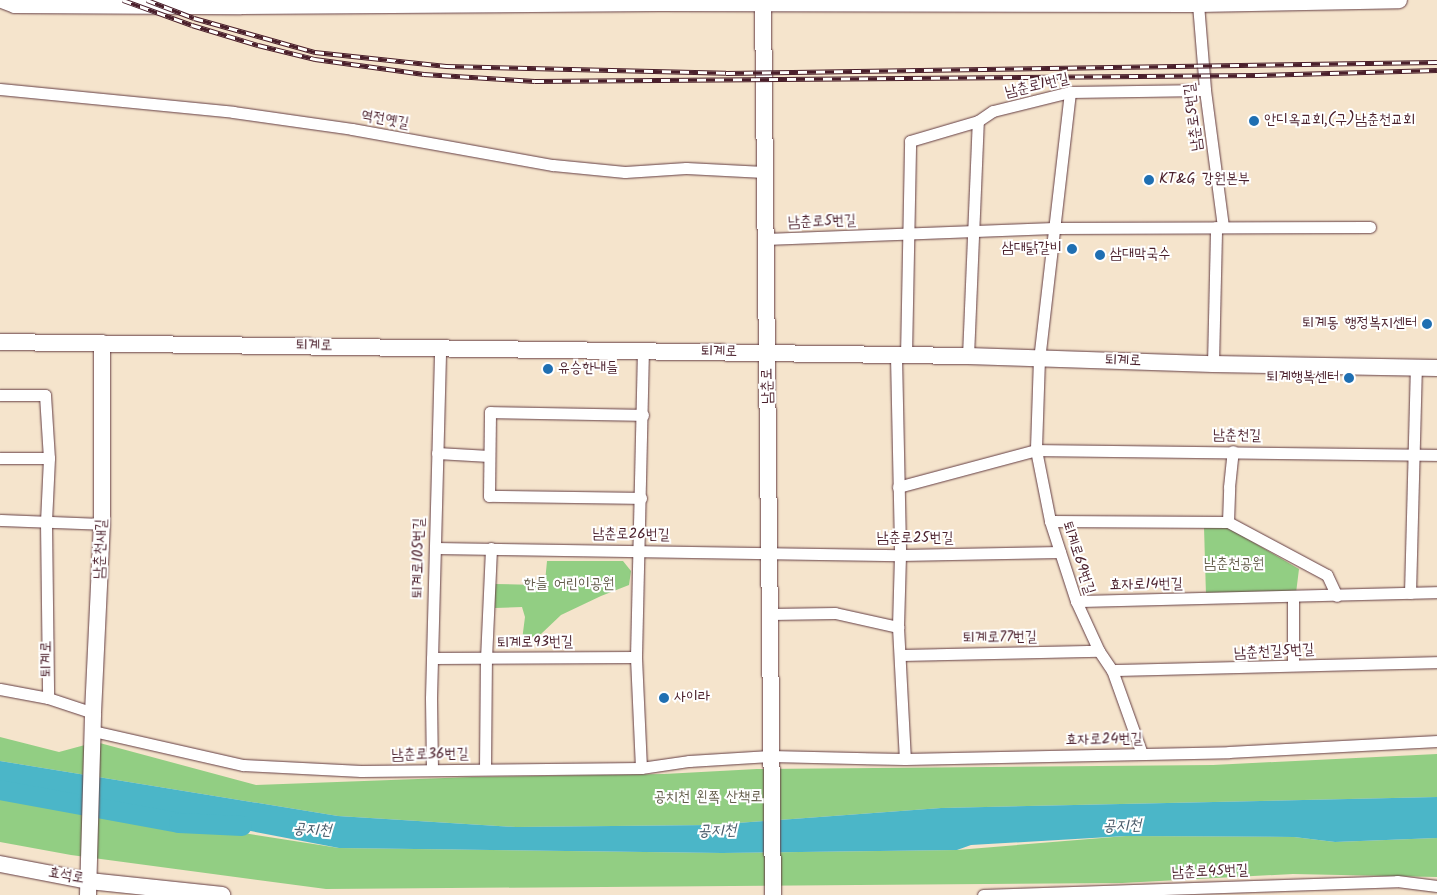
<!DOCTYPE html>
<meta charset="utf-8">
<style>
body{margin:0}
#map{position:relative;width:1437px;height:895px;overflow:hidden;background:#f5e4cc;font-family:Kalam,"Poor Story",sans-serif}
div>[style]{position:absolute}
.green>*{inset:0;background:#92ce83}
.water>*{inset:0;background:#4bb6c8}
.river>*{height:20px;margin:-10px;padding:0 10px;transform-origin:10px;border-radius:10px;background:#4bb6c8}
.roads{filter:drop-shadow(0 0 1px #643d43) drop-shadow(0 0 1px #643d43)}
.street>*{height:11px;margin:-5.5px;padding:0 5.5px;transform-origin:5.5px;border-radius:5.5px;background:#fff}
.secondary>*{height:16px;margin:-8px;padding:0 8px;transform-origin:8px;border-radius:8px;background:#fff}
.rail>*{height:5px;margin-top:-2.5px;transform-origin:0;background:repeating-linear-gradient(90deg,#fff 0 9px,#4a1f2b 0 18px);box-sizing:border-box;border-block:1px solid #4a1f2b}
.dots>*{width:14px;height:14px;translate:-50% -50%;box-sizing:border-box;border:2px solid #fff;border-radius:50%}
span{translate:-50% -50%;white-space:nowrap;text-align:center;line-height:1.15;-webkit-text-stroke:4px #fff;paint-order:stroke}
.street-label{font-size:15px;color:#4a1f2b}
.poi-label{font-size:15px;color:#4a1f2b}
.left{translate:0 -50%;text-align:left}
.right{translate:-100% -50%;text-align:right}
.park-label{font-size:15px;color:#635c4a}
.water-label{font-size:16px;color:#4a5b6a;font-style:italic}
</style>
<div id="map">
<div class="green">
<i style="clip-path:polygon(1224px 525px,1299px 569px,1296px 593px,1206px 595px,1204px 527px)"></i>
<i style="clip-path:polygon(547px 561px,623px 561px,631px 571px,629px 585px,601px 596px,561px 615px,541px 634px,522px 640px,525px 617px,522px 607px,495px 608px,495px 584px,537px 585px,545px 582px)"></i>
<i style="clip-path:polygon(0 737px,59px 752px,96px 742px,256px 785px,472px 777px,664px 774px,757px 769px,1213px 765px,1437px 754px,1437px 797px,941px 808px,710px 825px,516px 827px,338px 816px,0 761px)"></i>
<i style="clip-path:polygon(0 790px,179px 823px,339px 848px,722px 853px,957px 850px,1126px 836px,1294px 837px,1335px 842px,1437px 838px,1437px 877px,1293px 874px,1122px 883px,326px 889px,71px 855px,0 842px)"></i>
</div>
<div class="water">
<i style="clip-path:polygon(0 761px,338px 816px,516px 827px,710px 825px,941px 808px,1437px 797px,1437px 838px,1335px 842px,1294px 837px,1126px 836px,971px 845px,957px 850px,722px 853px,339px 848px,0 783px)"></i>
</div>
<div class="river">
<i style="left:0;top:790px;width:182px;rotate:10.4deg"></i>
<i style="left:179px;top:823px;width:63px;rotate:2.7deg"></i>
</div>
<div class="roads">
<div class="street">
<i style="left:1198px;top:4px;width:86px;rotate:85.3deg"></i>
<i style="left:1205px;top:90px;width:138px;rotate:82.5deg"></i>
<i style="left:0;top:89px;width:234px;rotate:5.6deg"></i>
<i style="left:233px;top:112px;width:120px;rotate:8.1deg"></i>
<i style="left:352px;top:129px;width:204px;rotate:10.2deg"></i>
<i style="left:553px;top:165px;width:72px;rotate:5.6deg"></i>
<i style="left:625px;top:172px;width:61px;rotate:-3.8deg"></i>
<i style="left:686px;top:168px;width:78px;rotate:2.9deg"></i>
<i style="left:1070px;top:92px;width:268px;rotate:96.6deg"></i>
<i style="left:1039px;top:358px;width:92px;rotate:91.9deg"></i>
<i style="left:1036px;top:450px;width:72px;rotate:78.8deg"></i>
<i style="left:1050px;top:521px;width:84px;rotate:72deg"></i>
<i style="left:1076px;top:601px;width:55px;rotate:65.3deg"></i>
<i style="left:1099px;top:651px;width:23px;rotate:56deg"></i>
<i style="left:1112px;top:670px;width:89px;rotate:70.3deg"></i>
<i style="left:765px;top:239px;width:289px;rotate:-2.2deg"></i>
<i style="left:1054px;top:228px;width:316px;rotate:-0.2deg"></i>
<i style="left:896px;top:356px;width:199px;rotate:88.8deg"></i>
<i style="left:900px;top:555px;width:72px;rotate:91.6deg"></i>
<i style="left:898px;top:627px;width:132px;rotate:87deg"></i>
<i style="left:906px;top:356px;width:215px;rotate:-88.9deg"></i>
<i style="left:910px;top:141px;width:71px;rotate:-16.4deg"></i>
<i style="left:978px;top:121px;width:18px;rotate:-34deg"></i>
<i style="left:993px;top:111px;width:79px;rotate:-13.9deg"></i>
<i style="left:1070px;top:92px;width:135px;rotate:-0.8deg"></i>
<i style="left:968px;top:356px;width:235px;rotate:-87.6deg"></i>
<i style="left:1213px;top:364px;width:137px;rotate:-88.7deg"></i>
<i style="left:0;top:395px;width:45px"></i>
<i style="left:45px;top:395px;width:63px;rotate:86.4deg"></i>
<i style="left:49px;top:458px;width:64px;rotate:92.7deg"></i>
<i style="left:46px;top:522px;width:176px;rotate:89.3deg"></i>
<i style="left:437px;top:453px;width:52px;rotate:3.3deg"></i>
<i style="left:0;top:458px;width:49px"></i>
<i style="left:898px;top:487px;width:143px;rotate:-15deg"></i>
<i style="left:1036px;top:450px;width:401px;rotate:0.7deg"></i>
<i style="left:641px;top:498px;width:152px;rotate:-179.2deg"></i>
<i style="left:489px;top:496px;width:84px;rotate:-89.3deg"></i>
<i style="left:490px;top:412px;width:153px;rotate:1.1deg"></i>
<i style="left:0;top:520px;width:102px;rotate:2.2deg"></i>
<i style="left:1050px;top:521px;width:178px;rotate:0.3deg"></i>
<i style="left:1228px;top:522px;width:112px;rotate:28.2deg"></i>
<i style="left:1327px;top:575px;width:23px;rotate:65deg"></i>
<i style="left:1228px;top:522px;width:35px;rotate:-88deg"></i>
<i style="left:1229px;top:487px;width:36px;rotate:-84deg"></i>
<i style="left:435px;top:548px;width:465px;rotate:0.9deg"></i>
<i style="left:900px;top:555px;width:160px;rotate:-1.1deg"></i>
<i style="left:1410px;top:593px;width:226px;rotate:-88.5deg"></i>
<i style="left:1076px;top:601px;width:361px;rotate:-1.4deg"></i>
<i style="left:771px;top:614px;width:64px;rotate:-0.9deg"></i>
<i style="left:835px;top:613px;width:65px;rotate:12.5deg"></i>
<i style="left:901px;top:655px;width:198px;rotate:-1.2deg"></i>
<i style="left:432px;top:658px;width:204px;rotate:-0.3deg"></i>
<i style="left:1293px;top:665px;width:68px;rotate:-90deg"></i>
<i style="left:1112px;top:670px;width:325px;rotate:-1.4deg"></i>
<i style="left:0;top:689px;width:49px;rotate:10.6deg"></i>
<i style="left:48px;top:698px;width:47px;rotate:18.4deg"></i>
<i style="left:93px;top:731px;width:154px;rotate:12.8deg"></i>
<i style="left:243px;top:765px;width:118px;rotate:2.9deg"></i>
<i style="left:361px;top:771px;width:280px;rotate:-0.6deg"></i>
<i style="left:641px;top:768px;width:49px;rotate:-8.3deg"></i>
<i style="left:689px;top:761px;width:81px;rotate:-3.5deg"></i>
<i style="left:770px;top:756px;width:135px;rotate:1.3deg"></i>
<i style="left:905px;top:759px;width:324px;rotate:-1.2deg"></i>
<i style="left:1229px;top:752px;width:208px;rotate:-3deg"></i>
<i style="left:641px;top:768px;width:111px;rotate:-92.6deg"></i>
<i style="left:636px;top:657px;width:306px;rotate:-88.7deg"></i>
<i style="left:485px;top:769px;width:110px;rotate:-89.5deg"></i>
<i style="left:486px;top:659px;width:111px;rotate:-87.4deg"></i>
<i style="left:432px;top:770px;width:72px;rotate:-90.8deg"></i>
<i style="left:431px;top:698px;width:350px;rotate:-88.5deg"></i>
<i style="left:983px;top:895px;width:414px;rotate:-1.9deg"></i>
<i style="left:1397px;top:881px;width:40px;rotate:7.1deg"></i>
</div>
<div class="secondary">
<i style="left:2px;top:0;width:14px;rotate:21deg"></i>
<i style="left:15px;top:5px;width:226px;rotate:0.3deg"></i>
<i style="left:241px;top:6px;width:417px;rotate:-0.4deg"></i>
<i style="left:658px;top:3px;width:540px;rotate:0.11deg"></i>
<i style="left:1198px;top:4px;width:201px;rotate:-1.1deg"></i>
<i style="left:763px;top:4px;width:891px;rotate:89.36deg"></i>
<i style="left:0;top:342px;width:968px;rotate:0.83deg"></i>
<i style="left:968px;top:356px;width:245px;rotate:1.9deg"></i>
<i style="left:1213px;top:364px;width:224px;rotate:1deg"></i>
<i style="left:0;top:864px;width:91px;rotate:10.8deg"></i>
<i style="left:89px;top:881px;width:134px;rotate:6deg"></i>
<i style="left:88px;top:895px;width:182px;rotate:-88.4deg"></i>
<i style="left:93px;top:713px;width:189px;rotate:-87.3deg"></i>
<i style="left:102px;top:524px;width:181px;rotate:-90deg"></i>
</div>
</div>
<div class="rail">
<i style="left:123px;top:0;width:73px;rotate:19.9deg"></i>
<i style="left:192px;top:25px;width:69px;rotate:16.9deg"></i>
<i style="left:258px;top:45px;width:59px;rotate:13.8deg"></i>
<i style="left:315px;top:59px;width:110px;rotate:7.8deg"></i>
<i style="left:424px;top:74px;width:111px;rotate:3.6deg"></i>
<i style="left:535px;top:81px;width:723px;rotate:-0.48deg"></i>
<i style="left:1258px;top:75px;width:179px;rotate:-1.6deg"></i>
<i style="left:147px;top:0;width:50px;rotate:21deg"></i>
<i style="left:194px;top:18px;width:126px;rotate:15.7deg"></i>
<i style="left:315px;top:52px;width:132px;rotate:6.1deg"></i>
<i style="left:446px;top:66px;width:280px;rotate:1.4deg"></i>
<i style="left:726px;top:73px;width:711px;rotate:-0.89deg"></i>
</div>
<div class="dots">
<i style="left:1254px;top:121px;background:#1f6fb2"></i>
<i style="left:1149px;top:180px;background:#1f6fb2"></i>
<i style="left:1072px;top:249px;background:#1f6fb2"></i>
<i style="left:1100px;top:255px;background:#1f6fb2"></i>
<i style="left:1427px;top:324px;background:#1f6fb2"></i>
<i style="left:548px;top:369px;background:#1f6fb2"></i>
<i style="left:1349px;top:378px;background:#1f6fb2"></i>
<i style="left:664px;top:698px;background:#1f6fb2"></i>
</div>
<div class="street-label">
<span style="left:1037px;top:86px;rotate:-13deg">남춘로1번길</span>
<span style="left:1194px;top:117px;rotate:-97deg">남춘로5번길</span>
<span style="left:385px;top:120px;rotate:10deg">역전옛길</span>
<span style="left:822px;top:222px;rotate:-2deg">남춘로5번길</span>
<span style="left:314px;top:346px;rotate:1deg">퇴계로</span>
<span style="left:719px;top:352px;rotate:1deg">퇴계로</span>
<span style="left:1123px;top:361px;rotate:2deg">퇴계로</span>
<span style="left:768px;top:386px;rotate:-91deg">남춘로</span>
<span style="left:1237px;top:436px;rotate:1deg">남춘천길</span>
<span style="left:631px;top:535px;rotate:1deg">남춘로26번길</span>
<span style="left:915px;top:539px">남춘로25번길</span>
<span style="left:101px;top:549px;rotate:-88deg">남춘천새길</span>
<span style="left:419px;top:558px;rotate:-89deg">퇴계로105번길</span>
<span style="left:1078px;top:558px;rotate:72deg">퇴계로69번길</span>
<span style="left:1146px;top:585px;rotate:-1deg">효자로14번길</span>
<span style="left:1000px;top:638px;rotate:-1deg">퇴계로77번길</span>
<span style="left:535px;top:643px;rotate:-1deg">퇴계로93번길</span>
<span style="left:1274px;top:652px;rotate:-3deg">남춘천길5번길</span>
<span style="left:47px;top:659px;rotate:-90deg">퇴계로</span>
<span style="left:1104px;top:740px;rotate:-1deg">효자로24번길</span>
<span style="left:430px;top:755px;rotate:-1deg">남춘로36번길</span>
<span style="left:1210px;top:872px;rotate:-2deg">남춘로45번길</span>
<span style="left:66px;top:876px;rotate:10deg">효석로</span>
</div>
<div class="poi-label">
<span class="left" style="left:1264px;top:121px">안디옥교회,(구)남춘천교회</span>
<span class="left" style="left:1159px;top:180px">KT&amp;G 강원본부</span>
<span class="right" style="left:1062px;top:249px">삼대닭갈비</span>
<span class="left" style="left:1110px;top:255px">삼대막국수</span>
<span class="right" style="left:1417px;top:324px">퇴계동 행정복지센터</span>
<span class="left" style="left:558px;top:369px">유승한내들</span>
<span class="right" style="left:1339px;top:378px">퇴계행복센터</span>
<span class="left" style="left:674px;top:698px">사이라</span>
</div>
<div class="park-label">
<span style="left:1234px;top:565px">남춘천공원</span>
<span style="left:569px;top:585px">한들 어린이공원</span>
<span style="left:708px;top:798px">공치천 왼쪽 산책로</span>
</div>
<div class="water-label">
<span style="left:1122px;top:826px;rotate:-1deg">공지천</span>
<span style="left:312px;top:830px;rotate:3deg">공지천</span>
<span style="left:717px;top:831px;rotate:-1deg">공지천</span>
</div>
</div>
